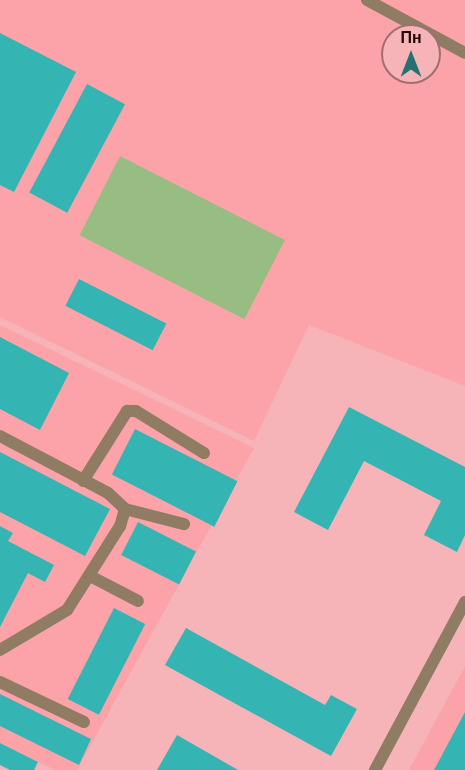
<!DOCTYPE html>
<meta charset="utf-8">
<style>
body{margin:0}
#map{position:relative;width:465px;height:770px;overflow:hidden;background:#f6b4b8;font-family:Arial,sans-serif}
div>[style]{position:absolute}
.built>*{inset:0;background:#fca3aa}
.green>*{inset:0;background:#97bd82;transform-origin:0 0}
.building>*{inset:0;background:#34b4b3;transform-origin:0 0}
.minor>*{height:12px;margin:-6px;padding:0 6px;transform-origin:6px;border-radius:6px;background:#8f7c63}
span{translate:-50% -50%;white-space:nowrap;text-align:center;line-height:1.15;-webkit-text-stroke:6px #f6b4b8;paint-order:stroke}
.north{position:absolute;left:381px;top:24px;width:60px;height:60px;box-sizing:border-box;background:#f6b4b8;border:2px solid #a06e71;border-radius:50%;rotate:0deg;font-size:16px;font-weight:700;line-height:24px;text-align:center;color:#1e0407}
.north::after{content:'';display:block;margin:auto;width:21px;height:27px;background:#257070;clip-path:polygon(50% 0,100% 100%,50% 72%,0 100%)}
</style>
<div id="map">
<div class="built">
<i style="clip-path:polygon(evenodd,0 0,465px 0,465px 386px,309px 325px,254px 441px,0 317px,0 0,393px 36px,429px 36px,429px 72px,393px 72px,393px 36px)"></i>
<i style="clip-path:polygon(0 325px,254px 448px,77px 770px,55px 770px,0 743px)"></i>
<i style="clip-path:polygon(465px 666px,465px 770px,409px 770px)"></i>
</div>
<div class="green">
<i style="left:120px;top:156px;width:185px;height:89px;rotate:27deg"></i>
</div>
<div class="building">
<i style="clip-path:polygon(0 33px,76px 72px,14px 192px,0 185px)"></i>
<i style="left:87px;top:84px;width:43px;height:123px;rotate:28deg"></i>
<i style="left:79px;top:279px;width:98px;height:30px;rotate:27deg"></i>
<i style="clip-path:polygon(0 337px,69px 373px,40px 430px,0 409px)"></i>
<i style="clip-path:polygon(349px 407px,465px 467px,465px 535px,457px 552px,424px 535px,441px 501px,364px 461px,328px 530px,294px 512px)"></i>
<i style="left:135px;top:429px;width:115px;height:51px;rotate:27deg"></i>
<i style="clip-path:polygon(0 452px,110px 509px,85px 556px,0 512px)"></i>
<i style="left:138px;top:522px;width:65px;height:37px;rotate:27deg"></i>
<i style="clip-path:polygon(0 526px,13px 533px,8px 541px,54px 565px,45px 582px,28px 573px,0 627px)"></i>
<i style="left:114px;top:608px;width:35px;height:102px;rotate:27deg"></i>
<i style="clip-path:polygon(186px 628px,325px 705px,331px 695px,357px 709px,331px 756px,165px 665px)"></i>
<i style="clip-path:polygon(0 694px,91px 739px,79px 765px,0 726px)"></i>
<i style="clip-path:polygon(465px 712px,465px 770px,434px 770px)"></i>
<i style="clip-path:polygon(177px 735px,238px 770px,157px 770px)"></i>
<i style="clip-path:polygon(0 743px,38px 762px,34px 770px,10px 770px,0 765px)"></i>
</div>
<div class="minor">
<i style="left:367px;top:0;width:111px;rotate:28.4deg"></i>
<i style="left:0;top:436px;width:122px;rotate:27.8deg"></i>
<i style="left:108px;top:493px;width:23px;rotate:43deg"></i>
<i style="left:125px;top:509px;width:18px;rotate:106deg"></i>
<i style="left:120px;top:526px;width:99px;rotate:122.2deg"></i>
<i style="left:67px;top:610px;width:78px;rotate:149.2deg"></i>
<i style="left:83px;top:481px;width:83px;rotate:-57.8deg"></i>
<i style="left:127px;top:411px;width:9px"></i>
<i style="left:136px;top:411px;width:80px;rotate:31.7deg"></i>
<i style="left:125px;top:509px;width:61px;rotate:14.3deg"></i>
<i style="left:90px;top:576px;width:54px;rotate:27.5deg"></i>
<i style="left:0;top:682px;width:93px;rotate:25.5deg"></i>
<i style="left:375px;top:770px;width:191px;rotate:-61.8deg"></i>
</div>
<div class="north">Пн</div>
</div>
